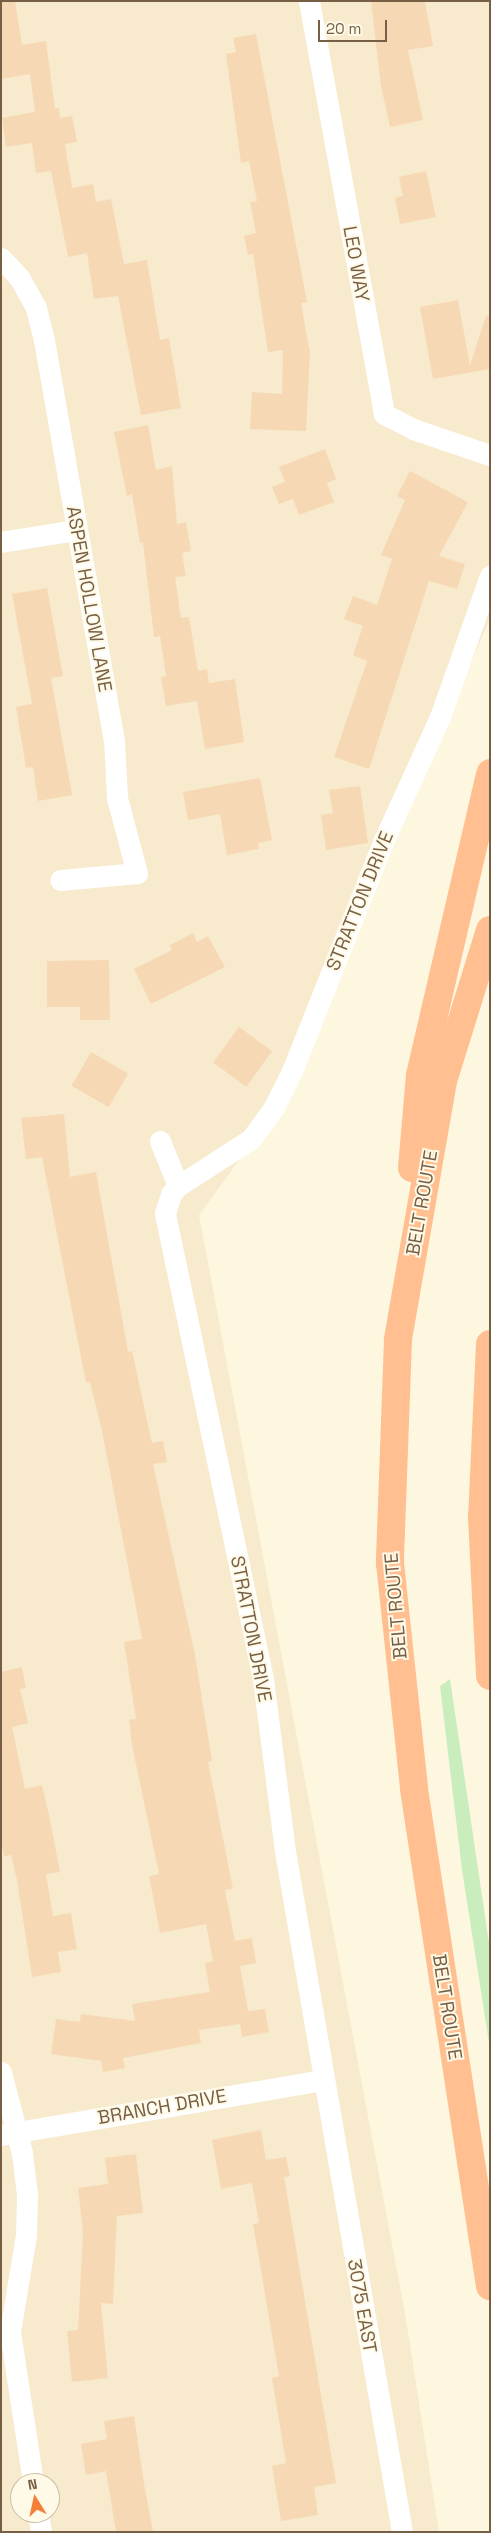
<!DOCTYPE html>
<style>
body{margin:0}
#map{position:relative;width:491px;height:2533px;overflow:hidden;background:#fef7df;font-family:"Space Grotesk",sans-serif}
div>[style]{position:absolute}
.residential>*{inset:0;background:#f7eacd}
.green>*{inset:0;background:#c9edbd}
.building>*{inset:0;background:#f6d9b4;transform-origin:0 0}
.minor>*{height:21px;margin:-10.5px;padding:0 10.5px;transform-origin:10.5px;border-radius:10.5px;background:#fff}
.motorway>*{height:28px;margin:-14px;padding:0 14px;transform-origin:14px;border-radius:14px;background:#ffbf90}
span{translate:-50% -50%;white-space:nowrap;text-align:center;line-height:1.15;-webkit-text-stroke:4px #fffae7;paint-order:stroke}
.street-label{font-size:19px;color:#775f45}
.frame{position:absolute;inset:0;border:2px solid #775f45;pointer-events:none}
.north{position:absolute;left:10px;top:2473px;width:50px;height:50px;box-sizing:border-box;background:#fffae7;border:1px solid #c9bca6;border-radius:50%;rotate:350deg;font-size:14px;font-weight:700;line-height:20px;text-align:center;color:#775f45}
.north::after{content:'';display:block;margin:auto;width:18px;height:22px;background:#f48038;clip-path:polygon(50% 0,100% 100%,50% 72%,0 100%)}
.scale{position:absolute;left:318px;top:20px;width:69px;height:22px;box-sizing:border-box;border:2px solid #775f45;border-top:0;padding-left:6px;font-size:15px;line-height:18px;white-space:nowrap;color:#775f45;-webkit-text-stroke:4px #fffae7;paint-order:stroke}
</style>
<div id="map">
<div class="residential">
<i style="clip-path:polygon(evenodd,1px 1px,490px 1px,490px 619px,275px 1111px,199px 1215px,406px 2319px,439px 2532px,1px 2532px,1px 1px,20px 2483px,50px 2483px,50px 2513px,20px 2513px,20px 2483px)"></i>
</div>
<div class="green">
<i style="clip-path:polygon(450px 1679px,490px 1950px,490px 2049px,462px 1870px,440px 1686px)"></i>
</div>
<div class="building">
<i style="clip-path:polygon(1px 1px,15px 1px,22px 45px,46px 41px,55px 109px,59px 108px,60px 118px,72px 116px,77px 142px,65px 144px,72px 188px,93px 184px,96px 202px,111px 199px,124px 264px,147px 260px,160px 340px,169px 338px,181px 408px,141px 415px,118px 296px,94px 299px,87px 253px,68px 257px,51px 171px,36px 173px,32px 143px,6px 147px,2px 118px,35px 112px,30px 74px,1px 79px)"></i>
<i style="clip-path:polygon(371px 1px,425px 1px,433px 46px,408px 50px,423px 120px,390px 127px,381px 86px)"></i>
<i style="clip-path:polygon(256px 34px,307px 302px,301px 303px,310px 353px,306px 431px,250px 429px,252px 392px,282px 394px,283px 350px,268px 352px,253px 254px,248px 255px,244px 236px,256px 233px,250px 202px,257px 201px,249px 161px,241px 163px,226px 54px,236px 52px,233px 38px)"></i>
<i style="clip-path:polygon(426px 171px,436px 217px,400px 224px,395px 198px,403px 196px,399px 177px)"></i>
<i style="clip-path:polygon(458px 300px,470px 365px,486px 316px,490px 317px,490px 369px,433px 379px,420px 307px)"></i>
<i style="clip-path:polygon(148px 425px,156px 470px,172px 466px,177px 524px,186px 522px,191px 551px,182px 553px,186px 576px,175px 577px,181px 618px,189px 617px,198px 671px,207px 669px,209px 683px,235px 679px,244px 742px,205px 749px,197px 701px,166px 706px,161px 677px,166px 676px,160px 636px,154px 637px,143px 543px,140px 543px,132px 494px,127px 496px,114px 432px)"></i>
<i style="clip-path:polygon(325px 449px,336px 479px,327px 483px,334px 502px,299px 515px,293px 499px,279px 504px,272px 487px,285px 482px,279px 467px)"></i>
<i style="clip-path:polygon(410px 471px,468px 502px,439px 556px,465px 564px,457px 589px,429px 581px,369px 769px,334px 757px,367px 661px,353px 655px,363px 626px,344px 619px,353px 596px,377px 605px,392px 559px,381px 555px,405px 500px,397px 496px)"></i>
<i style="clip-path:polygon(47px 588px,63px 676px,51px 678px,72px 795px,38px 801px,33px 767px,26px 768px,16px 707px,32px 704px,12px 594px)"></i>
<i style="clip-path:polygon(260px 778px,272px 840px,258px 843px,259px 849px,227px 855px,220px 814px,188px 820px,183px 792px)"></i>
<i style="clip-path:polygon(360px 786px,368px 843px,326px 850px,321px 815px,333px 813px,329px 790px)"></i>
<i style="clip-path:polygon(193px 933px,197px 942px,208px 936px,225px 967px,151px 1004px,134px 969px,172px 950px,170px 945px)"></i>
<i style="clip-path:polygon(109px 960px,110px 1020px,80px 1020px,80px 1007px,47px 1007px,47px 961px)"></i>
<i style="left:239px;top:1027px;width:41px;height:44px;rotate:36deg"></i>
<i style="left:91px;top:1052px;width:43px;height:39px;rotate:30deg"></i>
<i style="clip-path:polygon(64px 1114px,70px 1177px,96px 1172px,128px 1352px,132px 1351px,152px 1443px,163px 1441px,167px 1462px,153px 1464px,195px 1655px,212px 1761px,208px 1762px,233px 1889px,225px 1890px,235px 1941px,252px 1938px,256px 1963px,240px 1966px,248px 2011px,265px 2009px,269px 2032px,242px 2037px,240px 2024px,199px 2030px,201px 2043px,123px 2058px,125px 2068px,103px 2072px,101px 2061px,51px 2054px,56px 2019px,80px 2022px,81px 2014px,135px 2021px,132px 2004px,210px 1992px,205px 1963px,213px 1961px,206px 1924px,160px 1933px,149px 1876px,159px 1874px,132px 1745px,129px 1720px,136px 1719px,124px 1642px,142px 1639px,102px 1431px,90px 1382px,86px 1383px,42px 1157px,26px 1159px,21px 1118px)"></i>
<i style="clip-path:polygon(22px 1667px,26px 1688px,20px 1689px,28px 1723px,12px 1727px,25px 1789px,42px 1785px,49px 1815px,60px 1872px,46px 1874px,53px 1916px,71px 1913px,77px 1949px,58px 1952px,61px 1972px,32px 1977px,17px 1880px,11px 1855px,4px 1856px,1px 1841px,1px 1672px)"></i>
<i style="clip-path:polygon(261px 2130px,266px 2160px,286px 2157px,290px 2176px,284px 2177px,336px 2483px,314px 2487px,318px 2515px,281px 2521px,272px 2466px,286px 2463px,272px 2378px,279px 2376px,253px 2224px,259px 2223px,252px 2183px,221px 2189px,212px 2140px)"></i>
<i style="clip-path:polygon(136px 2154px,143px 2213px,117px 2216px,113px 2304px,101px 2303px,108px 2378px,72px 2382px,67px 2331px,78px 2330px,83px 2233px,78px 2188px,108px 2184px,105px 2158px)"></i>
<i style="clip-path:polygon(134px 2416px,144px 2484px,153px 2532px,116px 2532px,106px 2471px,86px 2475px,81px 2444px,107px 2439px,104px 2421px)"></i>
</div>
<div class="minor">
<i style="left:309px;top:1px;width:420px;rotate:79.7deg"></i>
<i style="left:384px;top:414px;width:33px;rotate:27deg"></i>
<i style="left:413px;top:429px;width:81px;rotate:18.7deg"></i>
<i style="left:1px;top:258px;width:26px;rotate:47deg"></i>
<i style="left:19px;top:277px;width:35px;rotate:61deg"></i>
<i style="left:36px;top:308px;width:33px;rotate:76deg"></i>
<i style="left:44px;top:340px;width:406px;rotate:80.1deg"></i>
<i style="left:114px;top:740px;width:58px;rotate:87deg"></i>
<i style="left:117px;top:798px;width:78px;rotate:75.1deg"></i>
<i style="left:137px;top:873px;width:77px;rotate:174.8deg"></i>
<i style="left:1px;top:542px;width:76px;rotate:-9.1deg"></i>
<i style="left:160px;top:1141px;width:48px;rotate:68.2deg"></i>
<i style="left:1px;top:2072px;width:84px;rotate:75.5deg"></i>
<i style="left:22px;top:2153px;width:42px;rotate:83.2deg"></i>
<i style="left:27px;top:2195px;width:40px;rotate:91.4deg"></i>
<i style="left:26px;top:2235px;width:98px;rotate:99.4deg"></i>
<i style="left:10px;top:2332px;width:153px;rotate:81.3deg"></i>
<i style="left:1px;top:2135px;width:327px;rotate:-9.7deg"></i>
<i style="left:38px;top:2513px;width:19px;rotate:81deg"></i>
<i style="left:402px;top:2532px;width:691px;rotate:-99.75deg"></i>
<i style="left:285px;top:1851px;width:173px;rotate:-97.3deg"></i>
<i style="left:263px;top:1679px;width:476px;rotate:-101.9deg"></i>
<i style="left:165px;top:1213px;width:20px;rotate:-72deg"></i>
<i style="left:171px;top:1194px;width:11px;rotate:-49deg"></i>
<i style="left:178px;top:1186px;width:87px;rotate:-32.8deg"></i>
<i style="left:251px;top:1139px;width:37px;rotate:-54deg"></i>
<i style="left:273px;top:1109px;width:42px;rotate:-63.4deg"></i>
<i style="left:292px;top:1071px;width:246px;rotate:-68.3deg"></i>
<i style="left:383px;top:842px;width:137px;rotate:-65.5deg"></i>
<i style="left:440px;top:717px;width:150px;rotate:-70.5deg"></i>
</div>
<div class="motorway">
<i style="left:490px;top:930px;width:158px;rotate:107.3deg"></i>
<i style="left:443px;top:1081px;width:263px;rotate:99.9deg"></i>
<i style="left:398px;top:1340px;width:223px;rotate:92.1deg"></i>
<i style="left:390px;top:1563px;width:227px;rotate:83.9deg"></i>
<i style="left:414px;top:1789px;width:503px;rotate:81.31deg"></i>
<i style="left:412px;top:1168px;width:93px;rotate:-85.1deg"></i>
<i style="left:420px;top:1075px;width:310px;rotate:-76.9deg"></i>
<i style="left:490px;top:1344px;width:173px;rotate:92.6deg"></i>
<i style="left:482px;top:1517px;width:159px;rotate:87.1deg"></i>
</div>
<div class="street-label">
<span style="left:356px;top:264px;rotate:80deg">LEO WAY</span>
<span style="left:89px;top:599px;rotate:80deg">ASPEN HOLLOW LANE</span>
<span style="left:360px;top:901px;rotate:-68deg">STRATTON DRIVE</span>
<span style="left:422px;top:1203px;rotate:-80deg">BELT ROUTE</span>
<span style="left:396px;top:1606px;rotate:-95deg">BELT ROUTE</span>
<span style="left:251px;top:1629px;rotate:79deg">STRATTON DRIVE</span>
<span style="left:447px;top:2007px;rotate:81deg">BELT ROUTE</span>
<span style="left:162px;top:2107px;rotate:-10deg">BRANCH DRIVE</span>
<span style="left:362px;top:2306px;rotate:80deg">3075 EAST</span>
</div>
<div class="frame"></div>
<div class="north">N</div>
<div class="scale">20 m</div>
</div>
